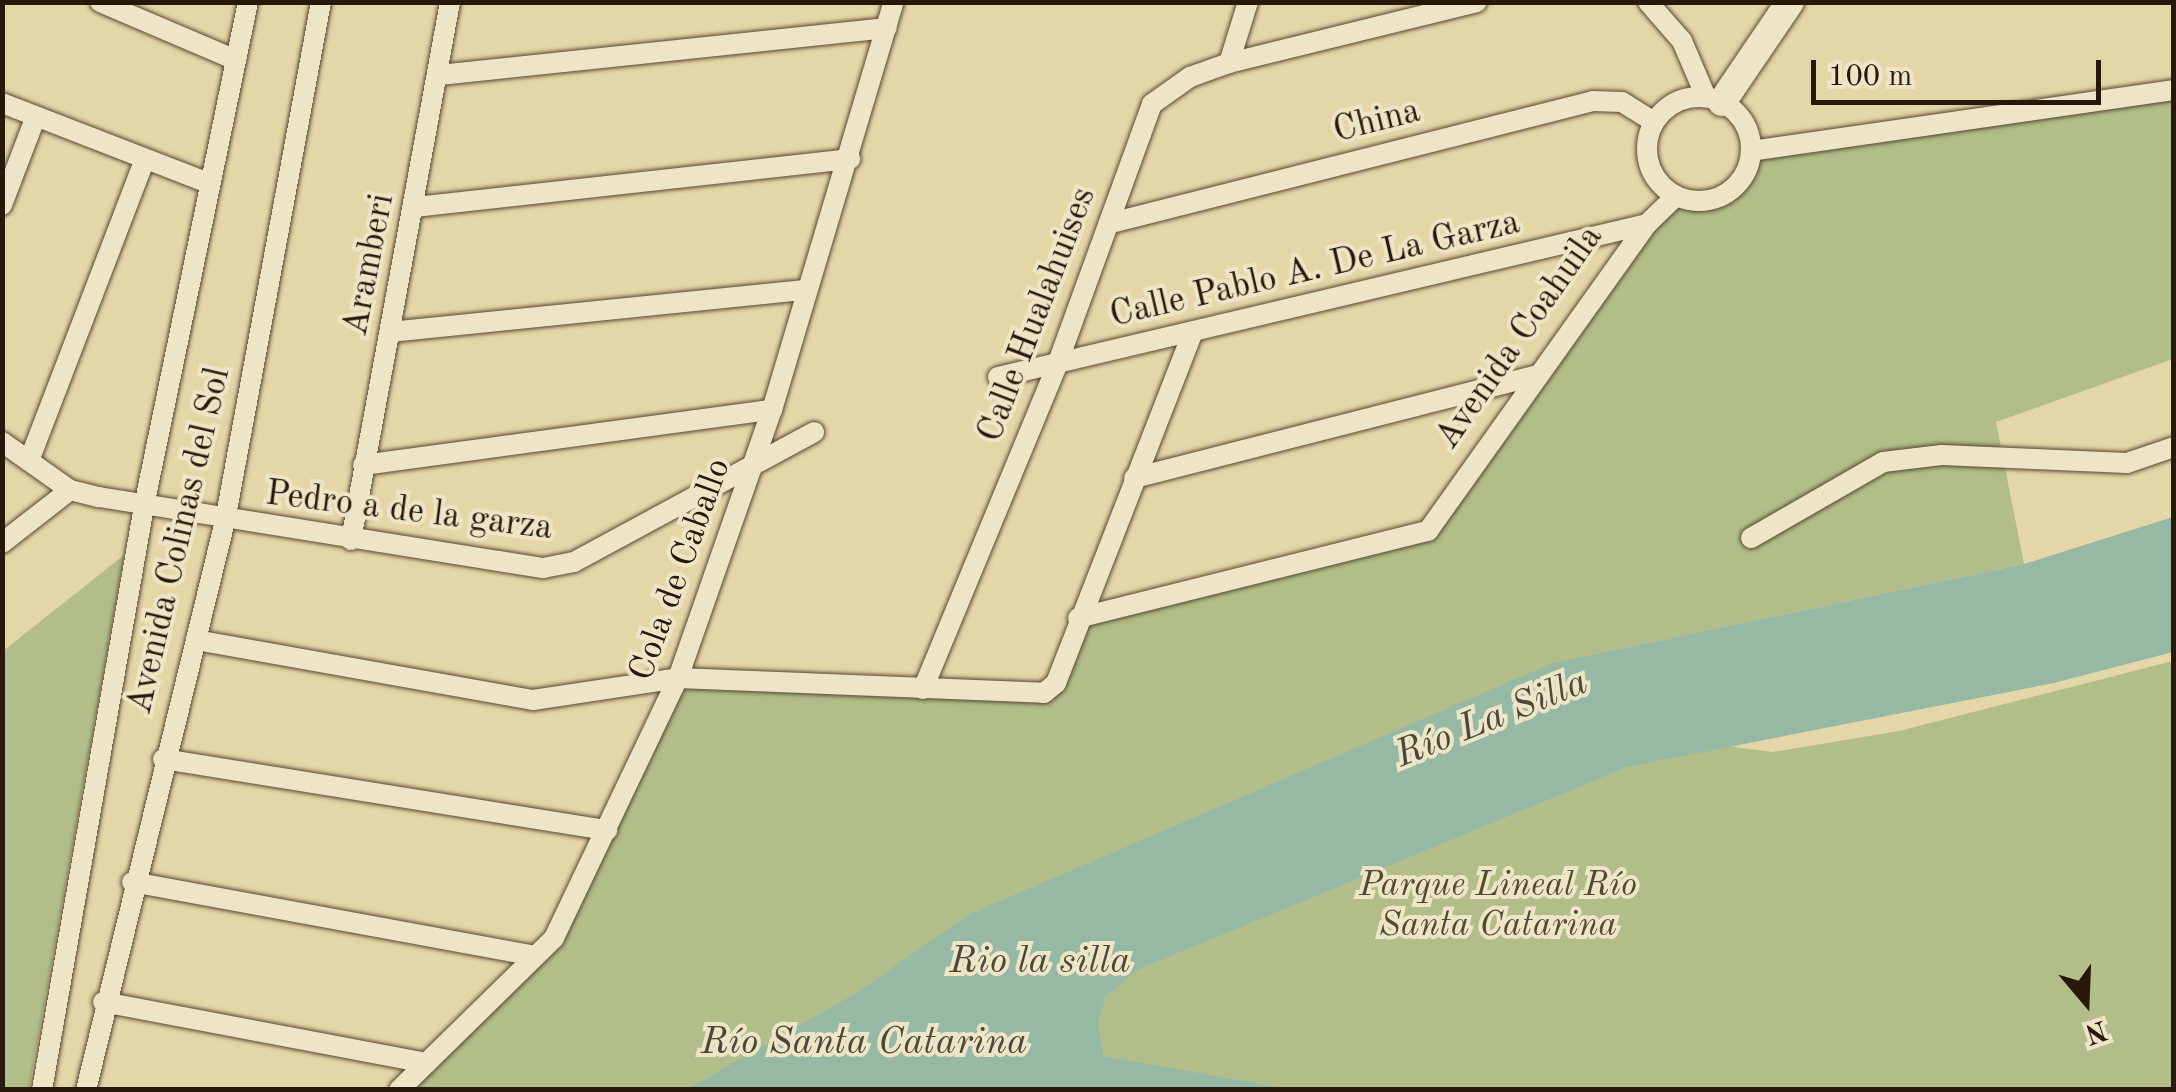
<!DOCTYPE html>
<meta charset="utf-8">
<style>
body{margin:0}
#map{position:relative;width:2176px;height:1092px;overflow:hidden;background:#e5d6a8;font-family:"Old Standard TT",serif}
div>[style]{position:absolute}
.green>*{inset:0;background:#b2be89}
.water>*{inset:0;background:#96b9a5}
.roads{filter:drop-shadow(0 0 2px #574732) drop-shadow(0 0 2px #574732)}
.street>*{height:20px;margin:-10px;padding:0 10px;transform-origin:10px;border-radius:10px;background:#eee4c6}
.street>.ring{margin:-10px;padding:0;box-sizing:content-box;background:none;border:20px solid #eee4c6;border-radius:50%}
.secondary>*{height:28px;margin:-14px;padding:0 14px;transform-origin:14px;border-radius:14px;background:#eee4c6}
span{translate:-50% -50%;white-space:nowrap;text-align:center;line-height:1.15;-webkit-text-stroke:8px #eee4c6;paint-order:stroke}
.street-label{font-size:35px;color:#28170b}
.park-label{font-size:35px;color:#514931;font-style:italic}
.water-label{font-size:38px;color:#494839;font-style:italic}
.frame{position:absolute;inset:0;border:5px solid #28170b;pointer-events:none}
.north{position:absolute;left:2036px;top:952px;width:100px;height:100px;-webkit-text-stroke:8px #eee4c6;paint-order:stroke;rotate:161deg;font-size:28px;font-weight:700;line-height:40px;text-align:center;color:#28170b}
.north::after{content:'';display:block;margin:auto;width:35px;height:45px;background:#28170b;clip-path:polygon(50% 0,100% 100%,50% 72%,0 100%)}
.scale{position:absolute;left:1811px;top:60px;width:290px;height:45px;box-sizing:border-box;border:5px solid #28170b;border-top:0;padding-left:12px;font-size:30px;line-height:35px;white-space:nowrap;color:#28170b;-webkit-text-stroke:8px #eee4c6;paint-order:stroke}
</style>
<div id="map">
<div class="green">
<i style="clip-path:polygon(2173px 90px,2173px 359px,1996px 422px,2024px 564px,1554px 663px,1425px 721px,1516px 719px,1773px 752px,1899px 731px,2173px 661px,2173px 1089px,399px 1090px,534px 956px,678px 678px,1044px 693px,1078px 618px,1422px 534px,1676px 196px,1694px 200px,1729px 190px,1749px 160px)"></i>
<i style="clip-path:polygon(124px 555px,29px 1089px,3px 1089px,3px 651px)"></i>
</div>
<div class="water">
<i style="clip-path:polygon(2173px 517px,2173px 652px,2054px 683px,1627px 767px,1137px 970px,1105px 997px,1098px 1025px,1103px 1056px,1289px 1089px,688px 1089px,856px 993px,970px 914px,1553px 663px,2024px 564px)"></i>
</div>
<div class="roads">
<div class="street">
<i style="left:100px;top:2px;width:148px;rotate:23.1deg"></i>
<i style="left:1648px;top:2px;width:52px;rotate:48.9deg"></i>
<i style="left:1682px;top:41px;width:61px;rotate:66.8deg"></i>
<i style="left:1229px;top:63px;width:64px;rotate:-72.7deg"></i>
<i style="left:440px;top:75px;width:449px;rotate:-6deg"></i>
<i class="ring" style="left:1647px;top:97px;width:84px;height:84px"></i>
<i style="left:2px;top:103px;width:221px;rotate:21.2deg"></i>
<i style="left:1751px;top:151px;width:427px;rotate:-8.2deg"></i>
<i style="left:2px;top:205px;width:95px;rotate:-69.1deg"></i>
<i style="left:415px;top:207px;width:438px;rotate:-6.3deg"></i>
<i style="left:1111px;top:223px;width:497px;rotate:-14.2deg"></i>
<i style="left:1593px;top:101px;width:29px;rotate:2deg"></i>
<i style="left:1622px;top:102px;width:38px;rotate:32deg"></i>
<i style="left:390px;top:332px;width:417px;rotate:-5.8deg"></i>
<i style="left:998px;top:377px;width:667px;rotate:-13.27deg"></i>
<i style="left:2px;top:442px;width:83px;rotate:35.2deg"></i>
<i style="left:70px;top:490px;width:30px;rotate:14deg"></i>
<i style="left:99px;top:497px;width:450px;rotate:9.1deg"></i>
<i style="left:543px;top:568px;width:32px;rotate:-11deg"></i>
<i style="left:574px;top:562px;width:273px;rotate:-28.4deg"></i>
<i style="left:29px;top:461px;width:321px;rotate:-69deg"></i>
<i style="left:363px;top:465px;width:413px;rotate:-7.7deg"></i>
<i style="left:1134px;top:478px;width:416px;rotate:-14.3deg"></i>
<i style="left:1751px;top:538px;width:152px;rotate:-29.9deg"></i>
<i style="left:1883px;top:462px;width:59px;rotate:-6.8deg"></i>
<i style="left:1942px;top:455px;width:185px;rotate:2.5deg"></i>
<i style="left:2127px;top:463px;width:50px;rotate:-18.8deg"></i>
<i style="left:351px;top:540px;width:547px;rotate:-79.57deg"></i>
<i style="left:2px;top:543px;width:86px;rotate:-37.9deg"></i>
<i style="left:1078px;top:618px;width:361px;rotate:-14deg"></i>
<i style="left:1428px;top:531px;width:377px;rotate:-54.5deg"></i>
<i style="left:1647px;top:224px;width:40px;rotate:-44deg"></i>
<i style="left:196px;top:640px;width:342px;rotate:10.1deg"></i>
<i style="left:533px;top:700px;width:147px;rotate:-8.6deg"></i>
<i style="left:678px;top:678px;width:366px;rotate:2.3deg"></i>
<i style="left:1044px;top:693px;width:16px;rotate:-40deg"></i>
<i style="left:1056px;top:683px;width:375px;rotate:-68.7deg"></i>
<i style="left:923px;top:689px;width:351px;rotate:-67.5deg"></i>
<i style="left:1057px;top:365px;width:278px;rotate:-70deg"></i>
<i style="left:1152px;top:104px;width:47px;rotate:-35.4deg"></i>
<i style="left:1190px;top:77px;width:41px;rotate:-19.7deg"></i>
<i style="left:1229px;top:63px;width:255px;rotate:-13.8deg"></i>
<i style="left:163px;top:759px;width:450px;rotate:9.1deg"></i>
<i style="left:132px;top:882px;width:409px;rotate:10.4deg"></i>
<i style="left:103px;top:1002px;width:329px;rotate:10.7deg"></i>
<i style="left:42px;top:1090px;width:593px;rotate:-80.09deg"></i>
<i style="left:144px;top:506px;width:515px;rotate:-78.34deg"></i>
<i style="left:86px;top:1090px;width:586px;rotate:-76.27deg"></i>
<i style="left:225px;top:521px;width:528px;rotate:-79.52deg"></i>
<i style="left:399px;top:1090px;width:217px;rotate:-44.4deg"></i>
<i style="left:554px;top:938px;width:288px;rotate:-64.5deg"></i>
<i style="left:678px;top:678px;width:284px;rotate:-70.7deg"></i>
<i style="left:772px;top:410px;width:426px;rotate:-73.4deg"></i>
</div>
<div class="secondary">
<i style="left:1722px;top:102px;width:121px;rotate:-55.8deg"></i>
</div>
</div>
<div class="street-label">
<span style="left:1377px;top:122px;rotate:-14deg">China</span>
<span style="left:370px;top:265px;rotate:-79deg">Aramberi</span>
<span style="left:1315px;top:270px;rotate:-13deg">Calle Pablo A. De La Garza</span>
<span style="left:1038px;top:315px;rotate:-69deg">Calle Hualahuises</span>
<span style="left:1520px;top:338px;rotate:-55deg">Avenida Coahuila</span>
<span style="left:409px;top:512px;rotate:7deg">Pedro a de la garza</span>
<span style="left:180px;top:541px;rotate:-77deg">Avenida Colinas del Sol</span>
<span style="left:681px;top:570px;rotate:-70deg">Cola de Caballo</span>
</div>
<div class="park-label">
<span style="left:1498px;top:906px">Parque Lineal Río<br>Santa Catarina</span>
</div>
<div class="water-label">
<span style="left:1492px;top:720px;rotate:-22deg">Río La Silla</span>
<span style="left:1040px;top:963px">Rio la silla</span>
<span style="left:864px;top:1044px">Río Santa Catarina</span>
</div>
<div class="frame"></div>
<div class="north">N</div>
<div class="scale">100 m</div>
</div>
